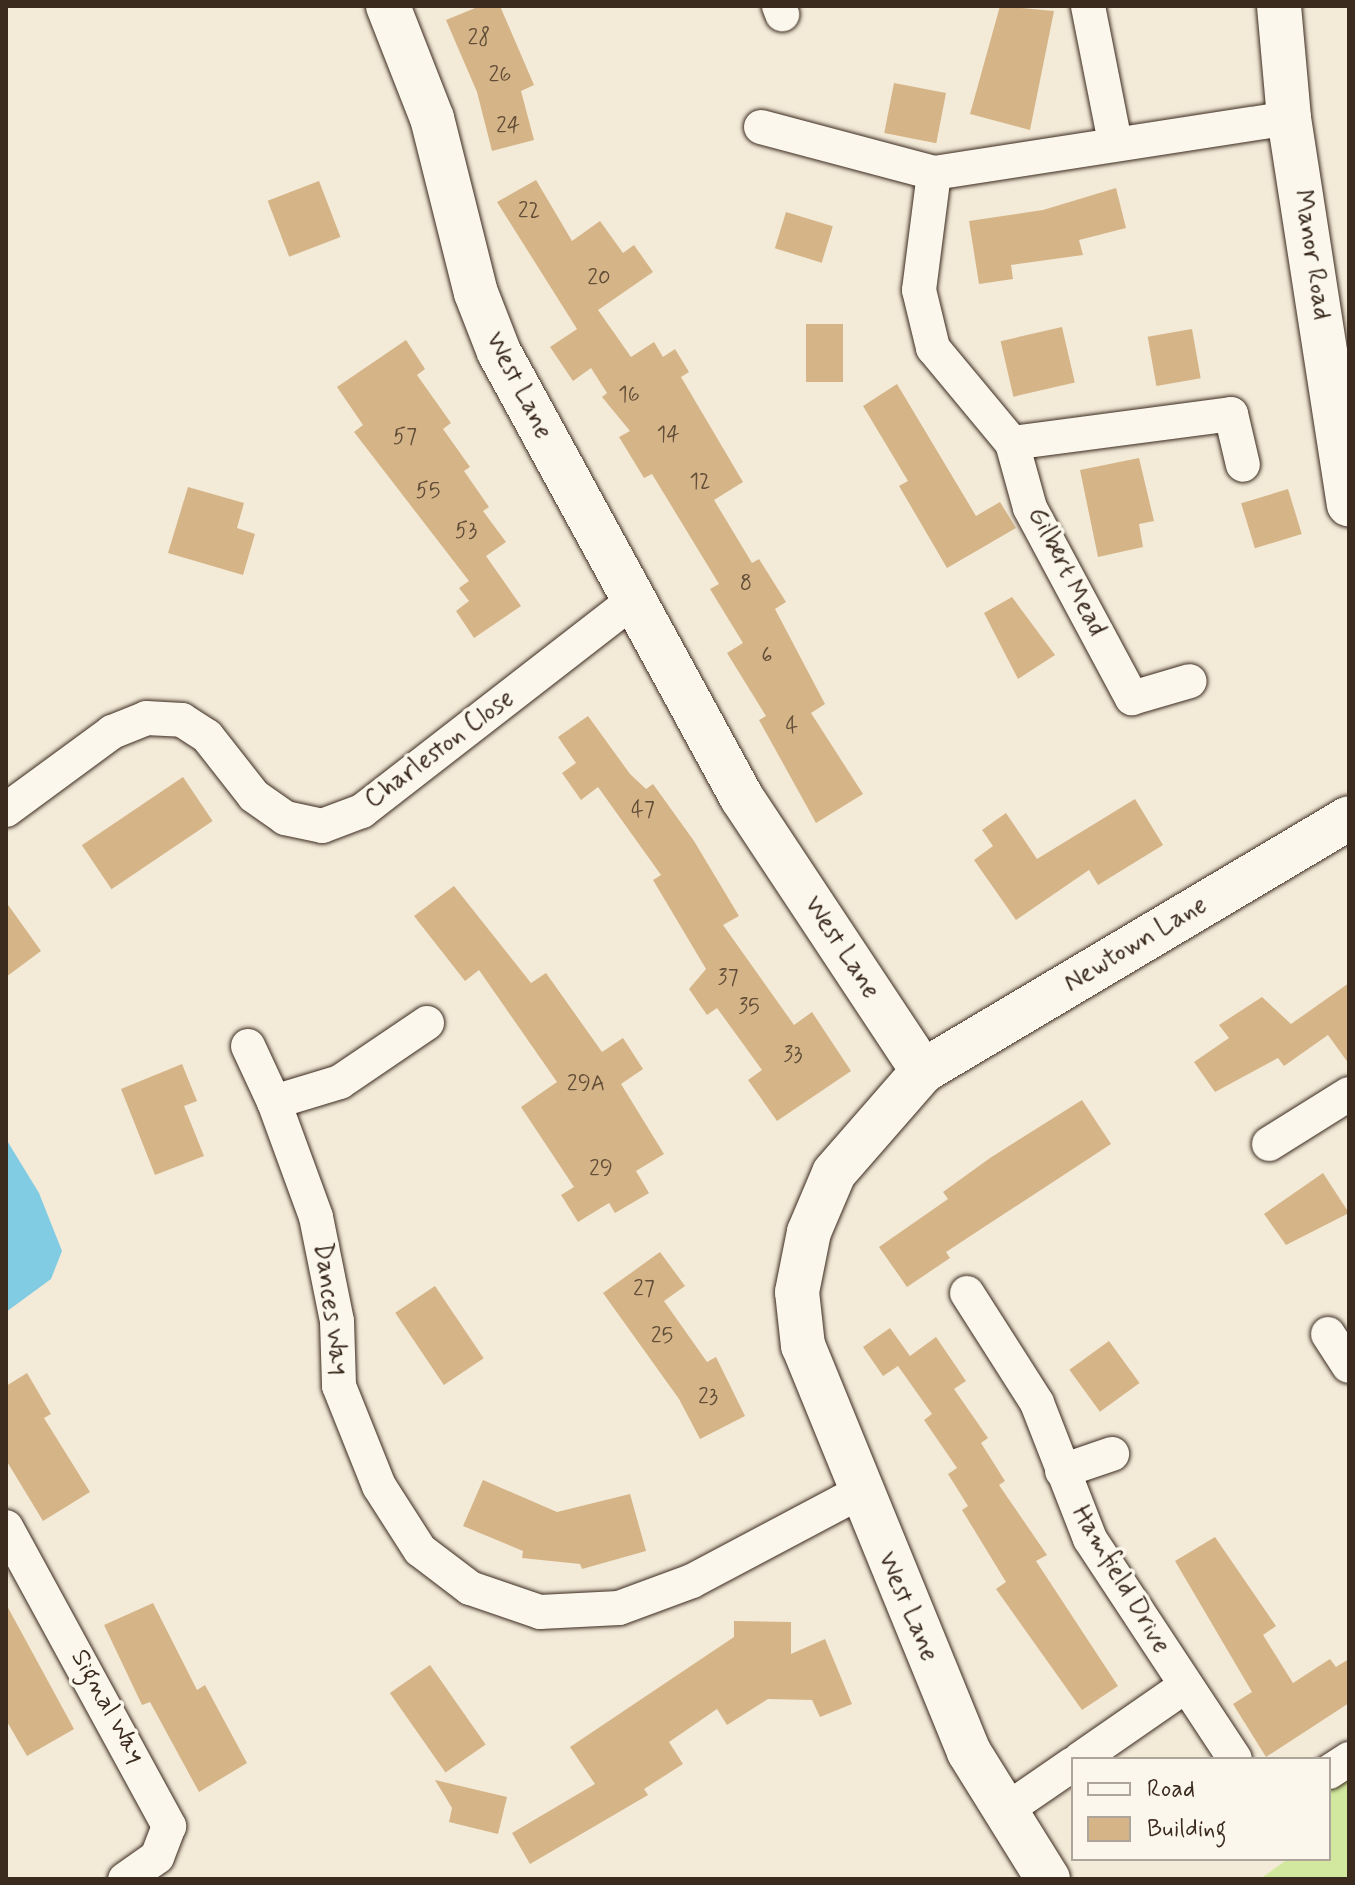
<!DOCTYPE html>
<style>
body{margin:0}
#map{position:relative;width:1355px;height:1885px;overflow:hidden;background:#f3ead8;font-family:Mynerve,sans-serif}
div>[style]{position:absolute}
.green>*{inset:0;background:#d1e89e}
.water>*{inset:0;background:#82cce3}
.building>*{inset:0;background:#d5b588;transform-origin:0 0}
.roads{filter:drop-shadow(0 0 2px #3b2a1e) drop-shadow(0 0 2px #3b2a1e)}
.minor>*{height:34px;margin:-17px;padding:0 17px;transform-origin:17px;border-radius:17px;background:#fbf7ec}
.tertiary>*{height:44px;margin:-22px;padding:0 22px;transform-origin:22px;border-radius:22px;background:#fbf7ec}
.primary>*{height:44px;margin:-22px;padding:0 22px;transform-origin:22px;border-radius:22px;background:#fbf7ec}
span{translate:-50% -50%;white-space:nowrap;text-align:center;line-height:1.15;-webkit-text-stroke:7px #fbf7ec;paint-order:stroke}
.number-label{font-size:22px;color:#624d38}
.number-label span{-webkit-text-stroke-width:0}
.street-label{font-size:26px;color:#3b2a1e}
.frame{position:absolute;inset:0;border:8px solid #3b2a1e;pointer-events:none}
.legend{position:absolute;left:1071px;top:1757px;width:260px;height:104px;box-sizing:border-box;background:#fbf7ec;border:2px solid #aea59a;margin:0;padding:10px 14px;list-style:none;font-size:24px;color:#3b2a1e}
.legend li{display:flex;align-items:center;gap:16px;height:40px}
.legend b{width:40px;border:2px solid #aea59a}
</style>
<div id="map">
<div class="green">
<i style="clip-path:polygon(1349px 1776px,1349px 1879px,1260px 1879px,1288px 1859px,1329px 1859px,1329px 1789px)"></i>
</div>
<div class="water">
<i style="clip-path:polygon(6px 1139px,39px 1193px,62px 1251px,51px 1279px,6px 1312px)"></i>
</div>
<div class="building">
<i style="clip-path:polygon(480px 6px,500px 6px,534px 85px,521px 91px,534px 140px,492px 151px,477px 92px,446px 20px)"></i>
<i style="clip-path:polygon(1000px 6px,1054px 11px,1030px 130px,970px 114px)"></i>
<i style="left:894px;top:83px;width:53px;height:51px;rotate:11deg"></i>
<i style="clip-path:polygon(536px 180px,572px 241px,600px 221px,623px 253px,634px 245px,653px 272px,598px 310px,631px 357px,654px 342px,663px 357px,675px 349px,689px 372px,681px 377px,743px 482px,714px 500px,752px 563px,759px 559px,786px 602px,775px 609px,825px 704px,811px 713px,863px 794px,816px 823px,759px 720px,766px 716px,727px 653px,743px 643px,710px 589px,719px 584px,652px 474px,644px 478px,619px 437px,630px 431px,602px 397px,607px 393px,591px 368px,573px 381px,550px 347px,577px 329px,497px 202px)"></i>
<i style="left:319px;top:181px;width:60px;height:55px;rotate:69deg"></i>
<i style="clip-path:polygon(1116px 188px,1126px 228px,1079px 240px,1083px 255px,1011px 265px,1013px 279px,979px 284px,969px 221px,1043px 210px)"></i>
<i style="left:786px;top:212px;width:49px;height:38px;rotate:17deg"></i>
<i style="left:806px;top:324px;width:37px;height:58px"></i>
<i style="left:1062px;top:327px;width:57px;height:63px;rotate:77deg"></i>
<i style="left:1192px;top:329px;width:50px;height:45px;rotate:80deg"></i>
<i style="clip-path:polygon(406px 340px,425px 369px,417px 375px,451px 423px,443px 429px,470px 467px,464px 471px,489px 507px,483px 511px,506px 542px,486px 556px,521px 606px,474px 638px,456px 611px,469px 601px,459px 588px,469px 581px,354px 432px,363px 425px,337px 387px)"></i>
<i style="clip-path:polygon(897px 384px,976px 516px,1000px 502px,1016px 528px,947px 568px,899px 486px,908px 481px,863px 406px)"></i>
<i style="clip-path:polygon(1139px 458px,1154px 521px,1139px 524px,1143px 547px,1098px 557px,1080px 470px)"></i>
<i style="clip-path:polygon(188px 487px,244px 503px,237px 528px,255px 534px,243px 575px,168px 553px)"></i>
<i style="left:1288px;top:489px;width:47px;height:49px;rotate:73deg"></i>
<i style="clip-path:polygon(1012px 597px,1055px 655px,1018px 679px,984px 613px)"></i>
<i style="clip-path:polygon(588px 716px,630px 774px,646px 789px,653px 784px,694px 841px,739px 916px,723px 925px,794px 1025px,812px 1012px,851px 1071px,777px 1121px,748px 1080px,762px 1070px,717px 1008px,707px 1015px,689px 989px,706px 969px,653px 880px,661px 875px,598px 787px,581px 800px,562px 773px,576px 763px,558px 737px)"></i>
<i style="left:183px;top:777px;width:53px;height:122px;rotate:56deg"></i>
<i style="clip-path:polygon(1135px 799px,1163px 845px,1098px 885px,1089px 870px,1016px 920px,974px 860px,993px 846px,982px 830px,1006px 813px,1037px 859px)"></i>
<i style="clip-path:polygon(454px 886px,531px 983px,546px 973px,602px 1052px,623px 1038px,643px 1069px,621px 1084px,664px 1154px,636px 1171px,649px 1193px,615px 1213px,609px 1203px,578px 1222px,561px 1195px,574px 1187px,521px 1107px,557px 1082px,479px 970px,465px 981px,414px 916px)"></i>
<i style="clip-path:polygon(6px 902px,41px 951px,6px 977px)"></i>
<i style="clip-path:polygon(1349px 983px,1349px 1064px,1328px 1035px,1284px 1066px,1278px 1058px,1215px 1092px,1194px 1062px,1229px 1038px,1219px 1025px,1262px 997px,1291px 1024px)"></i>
<i style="clip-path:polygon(182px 1064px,197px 1101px,184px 1106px,204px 1156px,155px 1175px,121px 1089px)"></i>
<i style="clip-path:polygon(1082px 1100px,1111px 1144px,946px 1252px,950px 1258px,907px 1287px,879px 1247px,948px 1199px,943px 1192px,990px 1158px)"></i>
<i style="clip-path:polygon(1323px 1173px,1349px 1213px,1286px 1245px,1264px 1214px)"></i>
<i style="clip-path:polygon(660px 1252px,685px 1286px,664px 1301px,707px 1362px,716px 1357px,745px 1416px,700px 1439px,679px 1399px,603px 1293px)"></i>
<i style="left:435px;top:1286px;width:87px;height:48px;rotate:56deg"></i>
<i style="clip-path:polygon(890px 1328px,910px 1356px,936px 1337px,966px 1381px,954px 1389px,988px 1438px,981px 1443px,1005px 1481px,999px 1485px,1047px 1555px,1036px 1561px,1118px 1686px,1082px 1710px,996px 1589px,1006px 1582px,962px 1510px,968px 1506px,948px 1474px,957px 1468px,924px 1420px,932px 1414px,898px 1366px,883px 1376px,863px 1347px)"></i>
<i style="left:1109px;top:1341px;width:52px;height:49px;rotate:54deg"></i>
<i style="clip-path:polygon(27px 1373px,51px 1414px,44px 1418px,90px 1492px,43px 1521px,6px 1460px,6px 1386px)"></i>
<i style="clip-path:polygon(483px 1480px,557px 1512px,630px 1494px,646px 1551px,582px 1569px,580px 1564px,522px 1558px,523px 1551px,463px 1526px)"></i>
<i style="clip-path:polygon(1215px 1537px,1276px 1626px,1263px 1635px,1293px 1683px,1330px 1659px,1336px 1667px,1349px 1659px,1349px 1703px,1266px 1757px,1233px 1704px,1252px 1692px,1175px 1561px)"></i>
<i style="clip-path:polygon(153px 1603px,197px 1690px,205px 1685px,247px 1763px,199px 1792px,150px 1702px,142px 1705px,104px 1625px)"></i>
<i style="clip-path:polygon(6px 1604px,74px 1729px,27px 1756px,6px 1720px)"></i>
<i style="clip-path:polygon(734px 1621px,791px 1622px,791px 1654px,825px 1639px,852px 1704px,820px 1717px,812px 1700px,768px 1699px,727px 1725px,717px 1709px,669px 1742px,683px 1764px,644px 1789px,648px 1795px,530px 1864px,512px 1833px,595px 1784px,570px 1747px,734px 1637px)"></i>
<i style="left:430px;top:1665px;width:97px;height:49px;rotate:55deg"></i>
<i style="clip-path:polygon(435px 1780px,507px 1797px,498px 1834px,449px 1822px,452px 1808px)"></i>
</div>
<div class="roads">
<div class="minor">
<i style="left:779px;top:6px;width:9px;rotate:69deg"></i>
<i style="left:1088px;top:6px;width:139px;rotate:78.8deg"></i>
<i style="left:761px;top:127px;width:179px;rotate:14.9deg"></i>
<i style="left:934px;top:173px;width:359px;rotate:-8.8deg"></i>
<i style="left:934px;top:173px;width:118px;rotate:97.3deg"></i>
<i style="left:919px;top:290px;width:60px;rotate:76.4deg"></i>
<i style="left:933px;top:348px;width:124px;rotate:50.3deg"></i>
<i style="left:1012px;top:443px;width:67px;rotate:74.5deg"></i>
<i style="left:1030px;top:508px;width:216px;rotate:61.8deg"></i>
<i style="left:1132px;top:698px;width:60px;rotate:-16.3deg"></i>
<i style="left:1012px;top:443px;width:221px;rotate:-7.5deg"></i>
<i style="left:1231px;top:414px;width:52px;rotate:76.8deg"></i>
<i style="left:6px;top:810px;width:132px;rotate:-36.3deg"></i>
<i style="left:112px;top:732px;width:37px;rotate:-22deg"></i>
<i style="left:146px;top:718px;width:36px;rotate:3deg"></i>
<i style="left:182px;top:720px;width:30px;rotate:33deg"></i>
<i style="left:207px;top:736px;width:76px;rotate:51.9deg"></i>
<i style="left:254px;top:796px;width:38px;rotate:35deg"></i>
<i style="left:285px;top:818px;width:38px;rotate:12deg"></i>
<i style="left:322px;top:826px;width:43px;rotate:-20.6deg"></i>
<i style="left:362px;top:811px;width:339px;rotate:-37.8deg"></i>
<i style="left:427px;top:1023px;width:105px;rotate:145.9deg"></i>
<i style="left:340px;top:1082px;width:69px;rotate:163.1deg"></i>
<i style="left:274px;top:1102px;width:122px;rotate:69.9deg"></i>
<i style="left:316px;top:1217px;width:106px;rotate:78.6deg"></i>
<i style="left:337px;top:1321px;width:65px;rotate:88.2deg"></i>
<i style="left:339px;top:1386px;width:108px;rotate:68.2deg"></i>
<i style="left:379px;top:1486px;width:76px;rotate:57.4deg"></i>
<i style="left:420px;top:1550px;width:63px;rotate:37.2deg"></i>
<i style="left:470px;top:1588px;width:74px;rotate:18.9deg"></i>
<i style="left:540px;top:1612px;width:79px;rotate:-2.9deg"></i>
<i style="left:619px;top:1608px;width:78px;rotate:-20.3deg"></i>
<i style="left:692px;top:1581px;width:190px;rotate:-27.9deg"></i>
<i style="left:248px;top:1046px;width:62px;rotate:65.1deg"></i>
<i style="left:1269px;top:1144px;width:94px;rotate:-32deg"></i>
<i style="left:967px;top:1293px;width:130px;rotate:57.5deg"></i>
<i style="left:1037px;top:1403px;width:146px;rotate:68.7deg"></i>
<i style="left:1090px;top:1539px;width:263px;rotate:56.6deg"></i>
<i style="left:1328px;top:1334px;width:38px;rotate:57deg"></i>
<i style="left:1062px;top:1471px;width:53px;rotate:-18.8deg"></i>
<i style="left:6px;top:1527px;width:341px;rotate:61.4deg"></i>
<i style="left:169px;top:1826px;width:33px;rotate:111deg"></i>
<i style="left:157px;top:1857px;width:39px;rotate:145deg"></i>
<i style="left:1080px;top:1759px;width:126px;rotate:-34.7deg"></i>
<i style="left:1329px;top:1772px;width:24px;rotate:-33deg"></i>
<i style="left:1006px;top:1810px;width:81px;rotate:-34.5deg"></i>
</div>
<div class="tertiary">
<i style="left:388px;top:6px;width:120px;rotate:68.6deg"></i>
<i style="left:432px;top:118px;width:180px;rotate:75.9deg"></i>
<i style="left:476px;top:293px;width:63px;rotate:68.7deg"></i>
<i style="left:499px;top:352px;width:508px;rotate:61.42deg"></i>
<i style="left:742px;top:798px;width:328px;rotate:56.5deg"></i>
<i style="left:1048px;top:1879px;width:150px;rotate:-121.9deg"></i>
<i style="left:969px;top:1752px;width:439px;rotate:-112.2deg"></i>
<i style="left:803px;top:1346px;width:54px;rotate:-96.3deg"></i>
<i style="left:797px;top:1292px;width:61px;rotate:-78.7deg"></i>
<i style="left:809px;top:1232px;width:64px;rotate:-67deg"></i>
<i style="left:834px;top:1173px;width:135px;rotate:-48.9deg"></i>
<i style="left:923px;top:1071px;width:495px;rotate:-30.7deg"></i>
</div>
<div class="primary">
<i style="left:1279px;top:6px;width:112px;rotate:84.9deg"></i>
<i style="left:1289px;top:118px;width:391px;rotate:81.2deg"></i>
</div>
</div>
<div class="number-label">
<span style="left:479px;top:39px">28</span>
<span style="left:500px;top:76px">26</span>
<span style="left:508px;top:127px">24</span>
<span style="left:529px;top:212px">22</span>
<span style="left:599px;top:279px">20</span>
<span style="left:629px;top:396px">16</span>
<span style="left:668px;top:436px">14</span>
<span style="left:405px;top:438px">57</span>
<span style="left:700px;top:483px">12</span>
<span style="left:428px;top:492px">55</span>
<span style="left:466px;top:532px">53</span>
<span style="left:746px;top:585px">8</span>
<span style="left:767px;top:657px">6</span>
<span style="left:792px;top:727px">4</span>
<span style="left:643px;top:811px">47</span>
<span style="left:728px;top:979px">37</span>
<span style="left:749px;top:1008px">35</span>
<span style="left:793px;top:1056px">33</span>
<span style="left:586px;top:1085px">29A</span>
<span style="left:601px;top:1170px">29</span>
<span style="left:644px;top:1290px">27</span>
<span style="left:662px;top:1337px">25</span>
<span style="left:708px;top:1398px">23</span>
</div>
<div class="street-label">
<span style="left:1311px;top:255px;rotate:81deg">Manor Road</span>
<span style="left:518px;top:386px;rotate:63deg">West Lane</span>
<span style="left:1066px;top:572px;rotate:63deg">Gilbert Mead</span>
<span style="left:440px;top:750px;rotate:-37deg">Charleston Close</span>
<span style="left:1136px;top:945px;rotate:-31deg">Newtown Lane</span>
<span style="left:841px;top:948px;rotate:57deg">West Lane</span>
<span style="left:330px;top:1309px;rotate:82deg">Dances Way</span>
<span style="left:1120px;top:1580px;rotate:59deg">Hamfield Drive</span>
<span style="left:907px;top:1607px;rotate:67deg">West Lane</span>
<span style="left:107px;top:1707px;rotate:61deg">Signal Way</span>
</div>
<div class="frame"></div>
<ul class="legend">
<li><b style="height:10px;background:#fbf7ec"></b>Road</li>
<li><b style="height:22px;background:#d5b588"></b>Building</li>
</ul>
</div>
